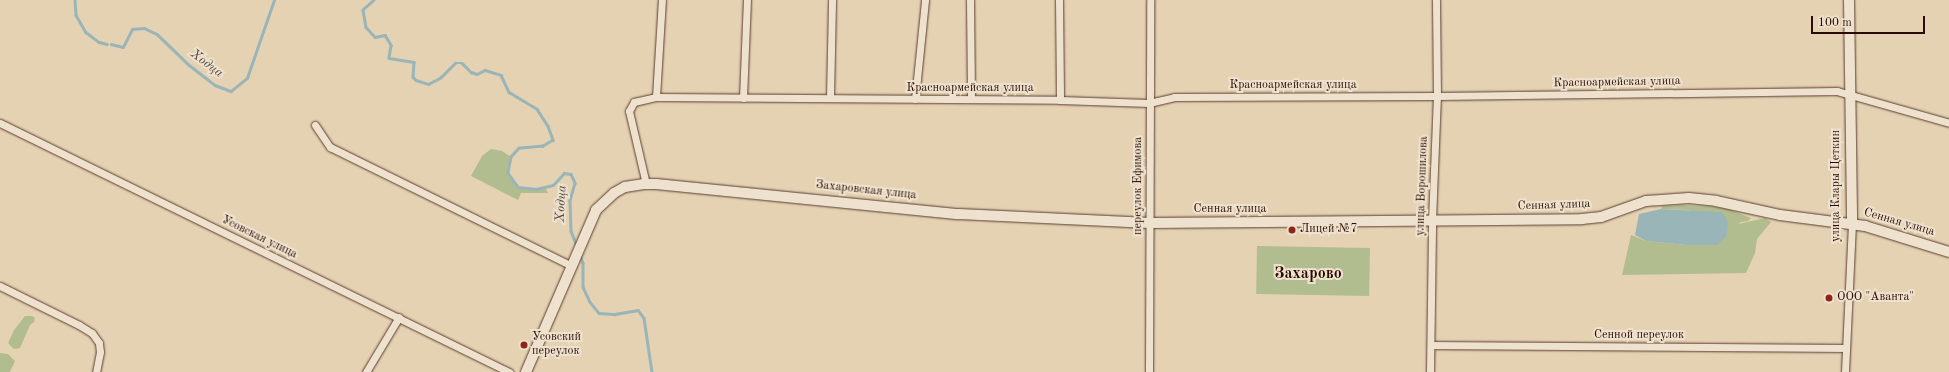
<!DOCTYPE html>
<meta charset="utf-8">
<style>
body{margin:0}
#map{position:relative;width:1949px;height:372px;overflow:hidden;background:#e5d2b3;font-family:"Old Standard TT",serif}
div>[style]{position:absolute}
.green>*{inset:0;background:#b2bd8f;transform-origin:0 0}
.water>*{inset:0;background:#9ab5b7}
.stream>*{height:2.5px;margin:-1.25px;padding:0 1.25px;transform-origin:1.25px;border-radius:1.25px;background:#9ab5b7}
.roads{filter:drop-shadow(0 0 1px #593d2e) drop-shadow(0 0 1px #593d2e)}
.street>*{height:7px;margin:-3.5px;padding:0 3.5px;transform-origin:3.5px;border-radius:3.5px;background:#eee2ce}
.secondary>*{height:10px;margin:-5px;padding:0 5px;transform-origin:5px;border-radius:5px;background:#eee2ce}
.dots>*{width:11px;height:11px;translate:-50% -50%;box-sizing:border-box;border:2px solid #eee2ce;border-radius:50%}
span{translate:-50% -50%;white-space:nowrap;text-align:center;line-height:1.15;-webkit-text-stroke:4px #eee2ce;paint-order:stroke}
.street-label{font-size:12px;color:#2a0b01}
.poi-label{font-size:12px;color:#2a0b01}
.left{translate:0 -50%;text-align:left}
.water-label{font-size:13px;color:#514641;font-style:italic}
.district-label{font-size:16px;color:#2a0b01;font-weight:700}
.scale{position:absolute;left:1811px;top:16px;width:114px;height:18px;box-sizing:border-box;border:2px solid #2a0b01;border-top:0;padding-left:5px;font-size:12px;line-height:14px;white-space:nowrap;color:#2a0b01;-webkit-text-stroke:3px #eee2ce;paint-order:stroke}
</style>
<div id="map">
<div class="green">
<i style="clip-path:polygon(491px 149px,502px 151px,511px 157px,508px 173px,518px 187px,536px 189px,545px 187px,548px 193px,521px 193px,518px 200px,471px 176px,482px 156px)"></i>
<i style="clip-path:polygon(1682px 205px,1708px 206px,1728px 209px,1751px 218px,1748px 221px,1741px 222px,1738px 224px,1765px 218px,1771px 222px,1757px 239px,1755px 253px,1746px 273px,1622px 275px,1631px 235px,1646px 241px,1686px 245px,1716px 245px,1723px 240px,1689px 210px,1661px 209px,1662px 206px)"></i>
<i style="left:1257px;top:246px;width:113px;height:48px;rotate:1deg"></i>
<i style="clip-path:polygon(25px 316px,32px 316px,35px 318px,34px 322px,30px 325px,20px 348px,14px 349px,8px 343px,14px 330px)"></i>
<i style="clip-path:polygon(0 353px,8px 354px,15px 361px,10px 372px,0 372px)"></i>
</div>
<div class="water">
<i style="clip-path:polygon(1661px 209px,1721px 212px,1725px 216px,1728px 223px,1727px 235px,1723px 240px,1717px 245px,1686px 245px,1646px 241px,1635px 235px,1639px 214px)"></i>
</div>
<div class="stream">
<i style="left:75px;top:0;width:15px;rotate:86deg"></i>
<i style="left:76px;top:15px;width:20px;rotate:60deg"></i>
<i style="left:86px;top:32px;width:16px;rotate:38deg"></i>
<i style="left:99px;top:42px;width:8px;rotate:14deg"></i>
<i style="left:374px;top:0;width:15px;rotate:138deg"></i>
<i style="left:363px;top:10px;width:17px;rotate:80deg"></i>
<i style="left:366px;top:27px;width:13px;rotate:48deg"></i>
<i style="left:375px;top:37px;width:10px;rotate:-11deg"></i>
<i style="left:385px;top:35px;width:12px;rotate:59deg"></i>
<i style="left:391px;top:45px;width:13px;rotate:99deg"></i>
<i style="left:389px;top:58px;width:25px;rotate:9deg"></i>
<i style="left:414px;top:62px;width:15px;rotate:94deg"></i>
<i style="left:413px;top:77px;width:4px;rotate:45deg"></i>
<i style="left:416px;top:80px;width:13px;rotate:18deg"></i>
<i style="left:428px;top:84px;width:13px;rotate:-27deg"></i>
<i style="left:440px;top:78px;width:21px;rotate:-45deg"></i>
<i style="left:455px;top:63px;width:7px"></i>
<i style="left:462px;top:63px;width:13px;rotate:45deg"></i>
<i style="left:471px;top:72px;width:6px;rotate:18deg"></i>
<i style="left:477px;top:74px;width:9px;rotate:-27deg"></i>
<i style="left:485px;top:70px;width:17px;rotate:17deg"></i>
<i style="left:501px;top:75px;width:19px;rotate:65deg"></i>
<i style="left:509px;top:92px;width:33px;rotate:31deg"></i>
<i style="left:537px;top:109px;width:20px;rotate:57deg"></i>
<i style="left:548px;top:126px;width:15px;rotate:70deg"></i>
<i style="left:553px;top:140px;width:12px;rotate:149deg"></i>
<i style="left:543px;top:146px;width:24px;rotate:175deg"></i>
<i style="left:519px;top:148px;width:12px;rotate:132deg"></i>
<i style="left:511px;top:157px;width:16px;rotate:101deg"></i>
<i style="left:508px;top:173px;width:17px;rotate:54deg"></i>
<i style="left:518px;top:187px;width:18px;rotate:6deg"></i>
<i style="left:536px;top:189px;width:17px;rotate:-13deg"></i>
<i style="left:553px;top:185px;width:16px;rotate:-47deg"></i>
<i style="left:564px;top:173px;width:7px;rotate:8deg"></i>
<i style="left:571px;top:174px;width:10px;rotate:66deg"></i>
<i style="left:575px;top:183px;width:19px;rotate:106deg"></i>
<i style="left:570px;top:201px;width:30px;rotate:88deg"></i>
<i style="left:571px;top:231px;width:16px;rotate:68deg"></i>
<i style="left:111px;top:44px;width:12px;rotate:14deg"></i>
<i style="left:123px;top:47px;width:20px;rotate:-63deg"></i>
<i style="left:132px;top:29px;width:12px;rotate:-5deg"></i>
<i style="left:144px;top:28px;width:14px;rotate:25deg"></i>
<i style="left:157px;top:34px;width:43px;rotate:44.1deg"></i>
<i style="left:188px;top:64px;width:34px;rotate:38deg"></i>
<i style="left:215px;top:85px;width:17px;rotate:21deg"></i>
<i style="left:231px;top:91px;width:21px;rotate:-39deg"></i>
<i style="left:247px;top:78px;width:83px;rotate:-70.9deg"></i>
<i style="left:580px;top:254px;width:9px;rotate:72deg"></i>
<i style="left:583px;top:263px;width:24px;rotate:90deg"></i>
<i style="left:583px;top:287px;width:17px;rotate:65deg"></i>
<i style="left:590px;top:302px;width:14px;rotate:51deg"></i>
<i style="left:599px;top:313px;width:16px;rotate:4deg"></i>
<i style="left:615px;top:314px;width:23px;rotate:-10deg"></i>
<i style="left:638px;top:310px;width:10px;rotate:53deg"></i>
<i style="left:644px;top:318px;width:55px;rotate:81.6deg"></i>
</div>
<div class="roads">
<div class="street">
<i style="left:970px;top:0;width:99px;rotate:89.4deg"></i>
<i style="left:1059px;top:0;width:100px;rotate:89.4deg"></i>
<i style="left:656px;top:97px;width:97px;rotate:-86.5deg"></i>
<i style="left:743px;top:98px;width:98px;rotate:-87.7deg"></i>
<i style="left:830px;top:98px;width:98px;rotate:-88.8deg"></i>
<i style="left:915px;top:99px;width:100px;rotate:-84.2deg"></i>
<i style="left:0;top:123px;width:567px;rotate:26.07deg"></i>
<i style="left:315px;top:125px;width:27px;rotate:56deg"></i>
<i style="left:330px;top:147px;width:270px;rotate:26.2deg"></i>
<i style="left:646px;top:184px;width:75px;rotate:-103.1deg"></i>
<i style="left:629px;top:111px;width:10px;rotate:-61deg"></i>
<i style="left:634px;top:102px;width:23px;rotate:-13deg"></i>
<i style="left:656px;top:97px;width:404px;rotate:0.4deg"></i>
<i style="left:1060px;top:100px;width:89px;rotate:1.9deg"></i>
<i style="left:1149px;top:103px;width:26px;rotate:-13deg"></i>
<i style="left:1174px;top:97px;width:263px;rotate:-0.2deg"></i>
<i style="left:1437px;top:96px;width:400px;rotate:-0.7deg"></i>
<i style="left:1837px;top:91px;width:116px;rotate:15.9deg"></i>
<i style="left:0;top:286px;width:88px;rotate:26.3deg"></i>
<i style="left:79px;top:325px;width:15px;rotate:32deg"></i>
<i style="left:92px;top:333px;width:12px;rotate:55deg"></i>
<i style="left:99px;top:343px;width:9px;rotate:84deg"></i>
<i style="left:100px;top:352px;width:20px;rotate:101deg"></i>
<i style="left:1431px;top:345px;width:415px;rotate:0.4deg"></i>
<i style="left:366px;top:372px;width:64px;rotate:-59deg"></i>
<i style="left:1149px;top:372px;width:372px;rotate:-89.8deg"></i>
<i style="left:1430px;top:372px;width:152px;rotate:-89.2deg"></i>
<i style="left:1432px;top:220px;width:124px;rotate:-87.7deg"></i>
<i style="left:1437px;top:96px;width:96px;rotate:-90.6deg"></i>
<i style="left:1845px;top:372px;width:149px;rotate:-87.3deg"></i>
</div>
<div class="secondary">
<i style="left:1849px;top:0;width:223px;rotate:89.2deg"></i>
<i style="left:526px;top:372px;width:176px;rotate:-66.6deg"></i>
<i style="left:596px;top:210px;width:25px;rotate:-43deg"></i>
<i style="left:614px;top:193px;width:13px;rotate:-29deg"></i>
<i style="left:625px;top:187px;width:19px;rotate:-9deg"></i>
<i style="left:644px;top:184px;width:12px"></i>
<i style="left:656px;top:184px;width:304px;rotate:5.7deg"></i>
<i style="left:959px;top:214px;width:191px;rotate:2.7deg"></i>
<i style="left:1150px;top:223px;width:432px;rotate:-0.5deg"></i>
<i style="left:1582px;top:219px;width:19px;rotate:-6deg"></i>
<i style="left:1601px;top:217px;width:48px;rotate:-19.6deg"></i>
<i style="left:1646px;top:201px;width:43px;rotate:-4deg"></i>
<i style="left:1689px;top:198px;width:27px;rotate:6deg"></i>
<i style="left:1716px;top:201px;width:66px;rotate:12.3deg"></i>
<i style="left:1780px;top:215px;width:86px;rotate:7.4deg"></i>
<i style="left:1865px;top:226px;width:88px;rotate:17.2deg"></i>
</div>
</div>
<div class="dots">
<i style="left:1292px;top:230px;background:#8f2418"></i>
<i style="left:1829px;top:298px;background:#8f2418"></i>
<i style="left:524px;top:345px;background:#8f2418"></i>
</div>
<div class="street-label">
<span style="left:1617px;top:83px;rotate:-1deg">Красноармейская улица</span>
<span style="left:1293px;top:86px">Красноармейская улица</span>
<span style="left:970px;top:89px">Красноармейская улица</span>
<span style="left:1139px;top:186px;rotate:-90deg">переулок Ефимова</span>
<span style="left:1423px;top:186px;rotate:-88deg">улица Ворошилова</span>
<span style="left:1837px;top:186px;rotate:-90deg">улица Клары Цеткин</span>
<span style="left:866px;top:191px;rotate:6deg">Захаровская улица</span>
<span style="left:1554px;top:206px;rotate:-2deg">Сенная улица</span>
<span style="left:1230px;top:210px">Сенная улица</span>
<span style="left:1899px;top:223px;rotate:16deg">Сенная улица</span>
<span style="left:259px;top:238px;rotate:26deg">Усовская улица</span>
<span style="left:1639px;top:336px">Сенной переулок</span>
</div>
<div class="poi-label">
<span class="left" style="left:1300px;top:230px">Лицей №7</span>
<span class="left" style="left:1837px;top:298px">ООО "Аванта"</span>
<span class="left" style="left:532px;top:345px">Усовский<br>переулок</span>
</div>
<div class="water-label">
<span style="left:206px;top:64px;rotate:37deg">Ходца</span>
<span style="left:562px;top:204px;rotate:-87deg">Ходца</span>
</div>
<div class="district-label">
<span style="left:1308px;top:274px">Захарово</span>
</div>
<div class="scale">100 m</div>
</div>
